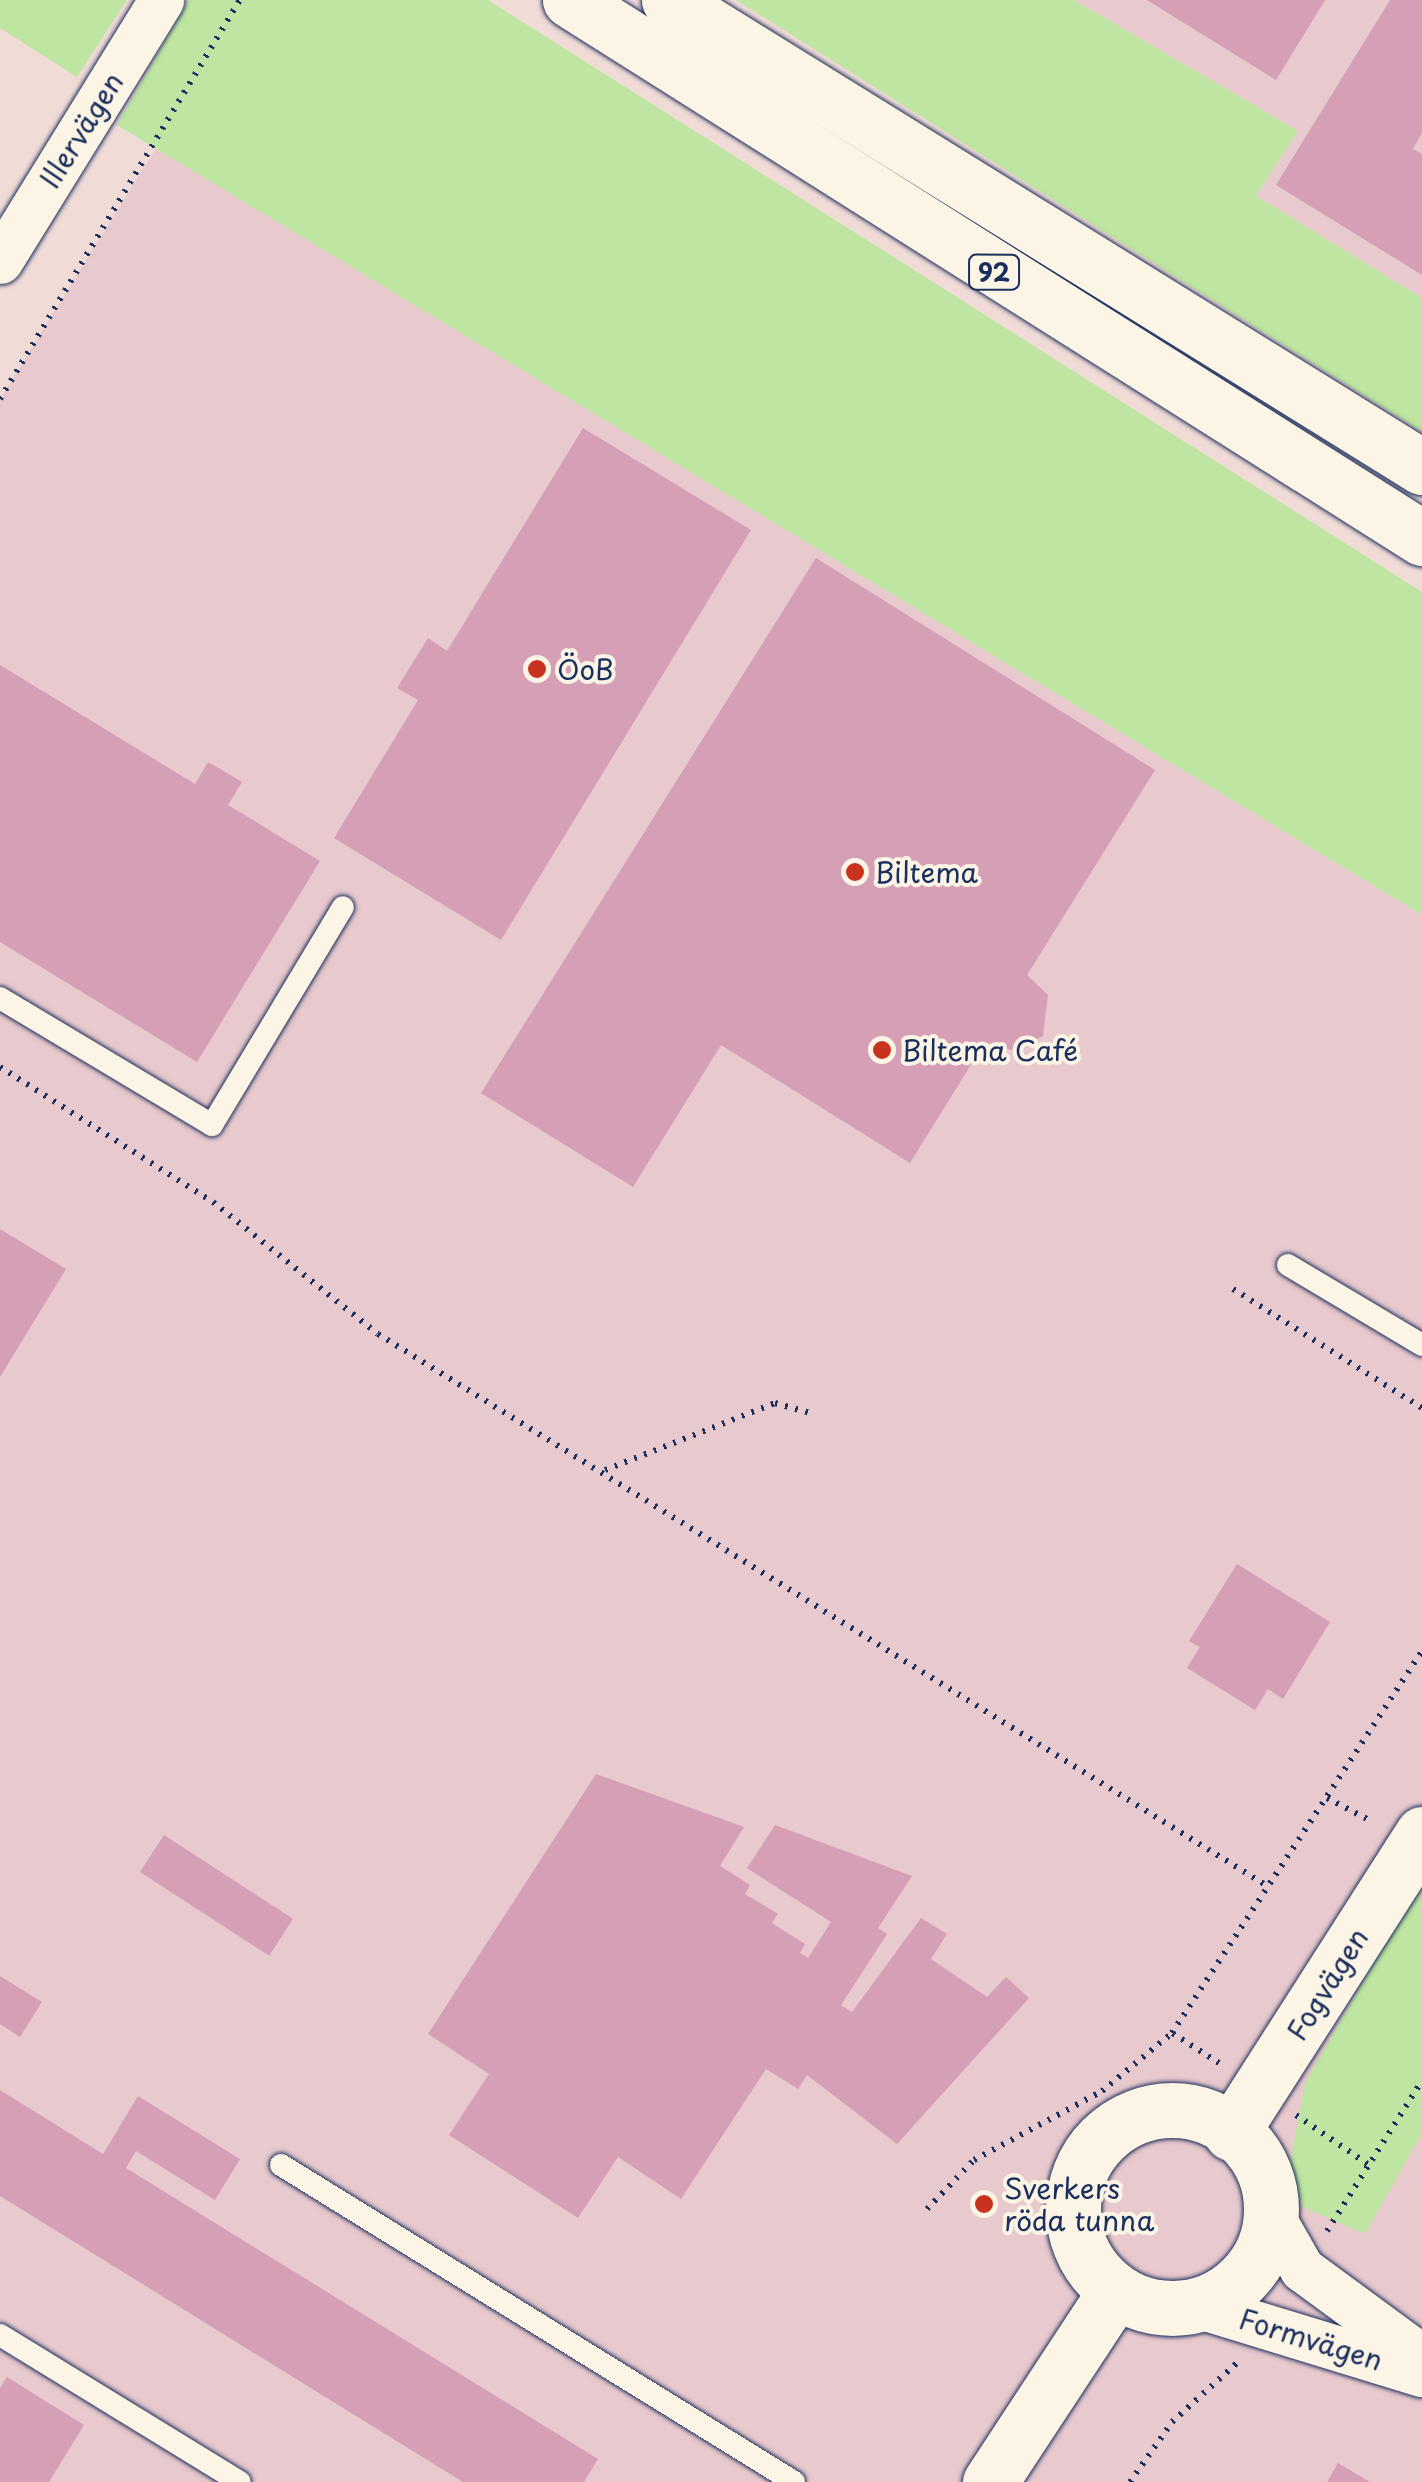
<!DOCTYPE html>
<meta charset="utf-8">
<style>
body{margin:0}
#map{position:relative;width:1422px;height:2482px;overflow:hidden;background:#f0dbd7;font-family:"Playpen Sans",sans-serif}
div>[style]{position:absolute}
.built>*{inset:0;background:#e8c9cd}
.green>*{inset:0;background:#bee5a1}
.building>*{inset:0;background:#d59fb5;transform-origin:0 0}
.path>*{height:6px;margin-top:-3px;transform-origin:0;background:repeating-linear-gradient(90deg,#1b2f5e 0 2.5px,transparent 0 10.5px)}
.roads{filter:drop-shadow(0 0 2px #1b2f5e) drop-shadow(0 0 2px #1b2f5e)}
.lane>*{height:22px;margin:-11px;padding:0 11px;transform-origin:11px;border-radius:11px;background:#fcf5e5}
.street>*{height:45px;margin:-22.5px;padding:0 22.5px;transform-origin:22.5px;border-radius:22.5px;background:#fcf5e5}
.secondary>*{height:55px;margin:-27.5px;padding:0 27.5px;transform-origin:27.5px;border-radius:27.5px;background:#fcf5e5}
.secondary>.ring{margin:-27.5px;padding:0;box-sizing:content-box;background:none;border:55px solid #fcf5e5;border-radius:50%}
.highway>*{height:55px;margin:-27.5px;padding:0 27.5px;transform-origin:27.5px;border-radius:27.5px;background:#fcf5e5}
.dots>*{width:28px;height:28px;translate:-50% -50%;box-sizing:border-box;border:5px solid #fcf5e5;border-radius:50%}
span{translate:-50% -50%;white-space:nowrap;text-align:center;line-height:1.15;-webkit-text-stroke:8px #fcf5e5;paint-order:stroke}
.shield-label span{padding:2px 8px;background:#fcf5e5;border:2px solid;border-radius:8px;-webkit-text-stroke-width:0}
.shield-label{font-size:25px;color:#1b2f5e;font-weight:700}
.street-label{font-size:28px;color:#1b2f5e}
.poi-label{font-size:28px;color:#1b2f5e}
.left{translate:0 -50%;text-align:left}
</style>
<div id="map">
<div class="built">
<i style="clip-path:polygon(1074px 0,1422px 0,1422px 298px,1256px 196px,1298px 131px)"></i>
<i style="clip-path:polygon(156px 148px,1422px 915px,1422px 2482px,0 2482px,0 399px)"></i>
</div>
<div class="green">
<i style="clip-path:polygon(0 0,127px 0,77px 77px,0 28px)"></i>
<i style="clip-path:polygon(189px 0,488px 0,1422px 592px,1422px 915px,117px 125px)"></i>
<i style="clip-path:polygon(736px 0,1074px 0,1298px 131px,1256px 196px,1422px 298px,1422px 432px)"></i>
<i style="clip-path:polygon(1422px 1879px,1422px 2133px,1365px 2234px,1303px 2207px,1289px 2169px,1305px 2083px)"></i>
</div>
<div class="building">
<i style="clip-path:polygon(1147px 0,1325px 0,1276px 80px)"></i>
<i style="clip-path:polygon(1390px 0,1422px 0,1422px 133px,1413px 149px,1422px 154px,1422px 275px,1276px 185px)"></i>
<i style="clip-path:polygon(583px 428px,751px 530px,501px 940px,334px 838px,418px 700px,397px 688px,428px 638px,447px 651px)"></i>
<i style="clip-path:polygon(816px 558px,1155px 770px,1027px 975px,1048px 995px,1043px 1036px,1015px 1051px,985px 1042px,910px 1163px,721px 1045px,633px 1187px,481px 1093px)"></i>
<i style="clip-path:polygon(0 665px,195px 784px,208px 762px,242px 782px,228px 805px,320px 861px,197px 1062px,0 942px)"></i>
<i style="clip-path:polygon(0 1229px,66px 1269px,0 1377px)"></i>
<i style="clip-path:polygon(1237px 1564px,1330px 1622px,1283px 1699px,1268px 1689px,1255px 1710px,1187px 1668px,1200px 1647px,1189px 1641px)"></i>
<i style="clip-path:polygon(596px 1774px,744px 1827px,720px 1866px,750px 1885px,745px 1894px,778px 1914px,772px 1923px,805px 1944px,800px 1953px,808px 1958px,831px 1922px,747px 1868px,775px 1825px,912px 1876px,878px 1928px,887px 1934px,841px 2005px,852px 2012px,921px 1918px,947px 1934px,931px 1959px,987px 1997px,1006px 1977px,1029px 1998px,897px 2144px,807px 2075px,798px 2089px,766px 2069px,681px 2199px,618px 2157px,578px 2218px,449px 2135px,489px 2074px,428px 2034px)"></i>
<i style="left:164px;top:1835px;width:154px;height:44px;rotate:33deg"></i>
<i style="clip-path:polygon(0 1976px,42px 2002px,20px 2037px,0 2024px)"></i>
<i style="clip-path:polygon(0 2090px,103px 2154px,138px 2096px,240px 2159px,215px 2200px,136px 2151px,126px 2168px,598px 2459px,584px 2482px,463px 2482px,0 2196px)"></i>
<i style="clip-path:polygon(7px 2377px,84px 2425px,49px 2482px,0 2482px,0 2388px)"></i>
<i style="clip-path:polygon(1338px 2463px,1370px 2482px,1327px 2482px)"></i>
</div>
<div class="path">
<i style="left:0;top:399px;width:466px;rotate:-59deg"></i>
<i style="left:0;top:1067px;width:252px;rotate:32.4deg"></i>
<i style="left:213px;top:1202px;width:211px;rotate:38.7deg"></i>
<i style="left:378px;top:1334px;width:1049px;rotate:31.83deg"></i>
<i style="left:1233px;top:1289px;width:223px;rotate:32.2deg"></i>
<i style="left:605px;top:1470px;width:183px;rotate:-21.5deg"></i>
<i style="left:775px;top:1403px;width:37px;rotate:16deg"></i>
<i style="left:1327px;top:1798px;width:52px;rotate:27.6deg"></i>
<i style="left:1219px;top:2063px;width:56px;rotate:-147.4deg"></i>
<i style="left:1172px;top:2033px;width:457px;rotate:-56.8deg"></i>
<i style="left:1296px;top:2115px;width:88px;rotate:34.4deg"></i>
<i style="left:927px;top:2209px;width:68px;rotate:-46.2deg"></i>
<i style="left:974px;top:2160px;width:145px;rotate:-28.3deg"></i>
<i style="left:1102px;top:2091px;width:91px;rotate:-39.6deg"></i>
<i style="left:1327px;top:2231px;width:178px;rotate:-57.7deg"></i>
<i style="left:1130px;top:2482px;width:73px;rotate:-55deg"></i>
<i style="left:1172px;top:2422px;width:91px;rotate:-42.3deg"></i>
</div>
<div class="roads">
<div class="lane">
<i style="left:0;top:998px;width:247px;rotate:30.9deg"></i>
<i style="left:212px;top:1125px;width:254px;rotate:-59deg"></i>
<i style="left:1288px;top:1265px;width:156px;rotate:30.8deg"></i>
<i style="left:281px;top:2165px;width:603px;rotate:31.71deg"></i>
<i style="left:0;top:2335px;width:281px;rotate:31.5deg"></i>
</div>
<div class="street">
<i style="left:0;top:261px;width:307px;rotate:-58.3deg"></i>
<i style="left:1273px;top:2218px;width:59px;rotate:60.4deg"></i>
<i style="left:1302px;top:2269px;width:149px;rotate:36.3deg"></i>
<i style="left:1199px;top:2306px;width:233px;rotate:17deg"></i>
</div>
<div class="secondary">
<i class="ring" style="left:1073px;top:2110px;width:143px;height:143px"></i>
<i style="left:1231px;top:2133px;width:355px;rotate:-57.4deg"></i>
<i style="left:990px;top:2482px;width:227px;rotate:-56.7deg"></i>
</div>
<div class="highway">
<i style="left:570px;top:0;width:1008px;rotate:32.27deg"></i>
<i style="left:669px;top:0;width:886px;rotate:31.81deg"></i>
</div>
</div>
<div class="dots">
<i style="left:537px;top:669px;background:#c8321e"></i>
<i style="left:855px;top:872px;background:#c8321e"></i>
<i style="left:882px;top:1050px;background:#c8321e"></i>
<i style="left:984px;top:2204px;background:#c8321e"></i>
</div>
<div class="shield-label">
<span style="left:994px;top:272px">92</span>
</div>
<div class="street-label">
<span style="left:81px;top:130px;rotate:-58deg">Illervägen</span>
<span style="left:1327px;top:1984px;rotate:-58deg">Fogvägen</span>
<span style="left:1311px;top:2339px;rotate:17deg">Formvägen</span>
</div>
<div class="poi-label">
<span class="left" style="left:557px;top:669px">ÖoB</span>
<span class="left" style="left:875px;top:872px">Biltema</span>
<span class="left" style="left:902px;top:1050px">Biltema Café</span>
<span class="left" style="left:1004px;top:2204px">Sverkers<br>röda tunna</span>
</div>
</div>
